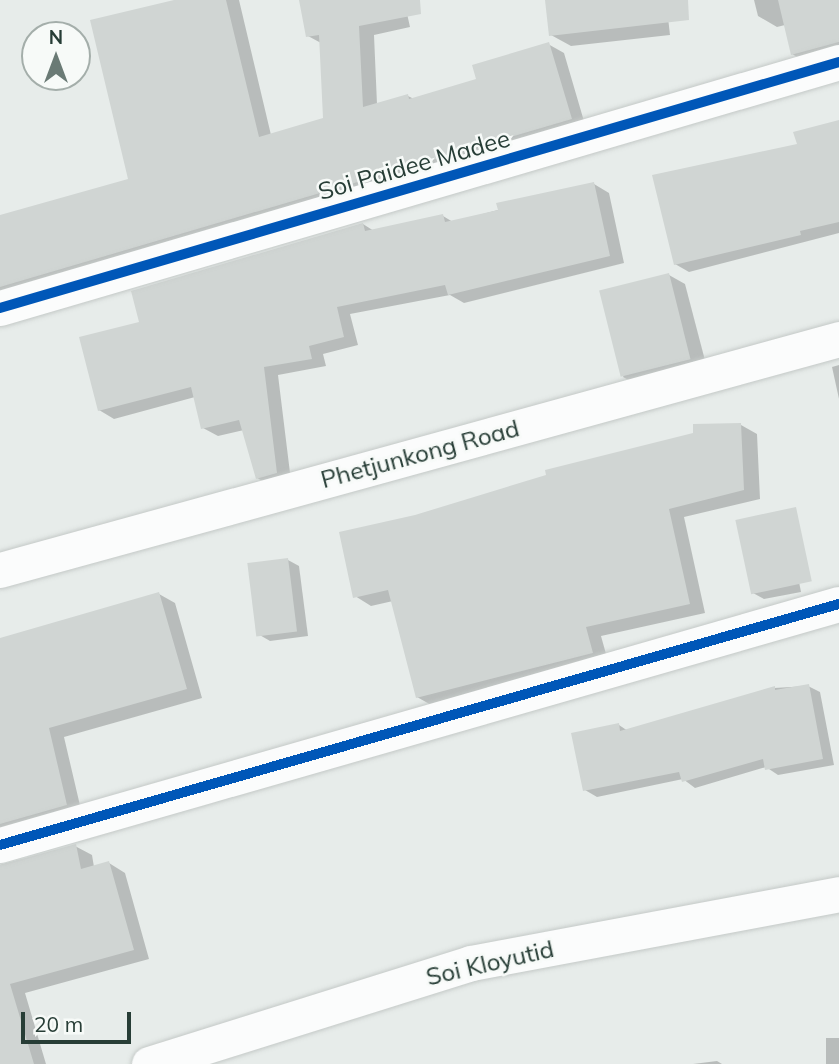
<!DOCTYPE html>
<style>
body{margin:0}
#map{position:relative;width:839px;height:1064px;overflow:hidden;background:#e7ecea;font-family:Mulish,sans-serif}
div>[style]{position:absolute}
.shadow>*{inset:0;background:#0003;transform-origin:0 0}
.building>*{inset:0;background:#d0d5d3;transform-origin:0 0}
.roads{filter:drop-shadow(0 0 2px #c4c9c7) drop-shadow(0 0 2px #c4c9c7)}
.minor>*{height:35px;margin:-17.5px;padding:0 17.5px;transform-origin:17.5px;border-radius:17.5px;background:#fbfcfc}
.cycleway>*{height:10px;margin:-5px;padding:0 5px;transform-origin:5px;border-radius:5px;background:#0057b8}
span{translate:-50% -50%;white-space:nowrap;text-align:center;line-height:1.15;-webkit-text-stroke:5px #f7faf8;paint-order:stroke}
.street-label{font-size:24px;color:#273d36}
.north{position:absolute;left:21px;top:21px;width:70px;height:70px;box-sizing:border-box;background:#f7faf8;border:2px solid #a4aeaa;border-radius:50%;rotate:0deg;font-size:19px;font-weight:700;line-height:28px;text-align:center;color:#273d36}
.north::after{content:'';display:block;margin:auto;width:24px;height:32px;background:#6a7a75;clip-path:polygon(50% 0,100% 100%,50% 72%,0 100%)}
.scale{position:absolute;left:21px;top:1012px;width:110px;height:32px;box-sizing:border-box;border:4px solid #273d36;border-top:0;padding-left:9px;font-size:21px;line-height:24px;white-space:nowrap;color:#273d36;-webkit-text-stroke:5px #f7faf8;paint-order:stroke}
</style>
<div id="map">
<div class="shadow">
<i style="clip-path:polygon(181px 0,239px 0,271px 135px,324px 120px,321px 43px,308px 36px,300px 0,404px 0,410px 27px,374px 35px,377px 104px,408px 96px,414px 99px,478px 80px,548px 44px,564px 53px,586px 128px,0 308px,0 217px,130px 180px)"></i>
<i style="clip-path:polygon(547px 0,666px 0,670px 35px,571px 46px,551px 35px)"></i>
<i style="clip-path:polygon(754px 0,839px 0,839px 57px,811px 65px,792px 54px,785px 25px,777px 27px,758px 16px)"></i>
<i style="clip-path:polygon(839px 122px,839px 233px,689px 272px,675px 264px,799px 146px)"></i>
<i style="clip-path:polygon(594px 184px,609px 193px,624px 263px,464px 303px,450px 295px,350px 314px,358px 345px,323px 354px,326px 366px,278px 375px,291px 481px,272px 486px,257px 478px,244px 430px,218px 436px,203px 428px,195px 397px,114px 419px,99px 410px,141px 323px,363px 224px,374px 231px,443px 216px,453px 222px)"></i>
<i style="clip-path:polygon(669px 275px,685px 284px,707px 368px,640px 386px,623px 377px)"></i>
<i style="clip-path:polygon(839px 365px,839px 399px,832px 367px)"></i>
<i style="clip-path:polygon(741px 425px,757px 434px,760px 499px,684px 517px,705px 613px,601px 636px,608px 661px,433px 706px,417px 697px,393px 601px,371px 606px,355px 596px,415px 517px)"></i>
<i style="clip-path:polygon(787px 520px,801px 592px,764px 599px,753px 593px)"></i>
<i style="clip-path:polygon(288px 560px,299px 566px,308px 636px,270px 641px,258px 634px)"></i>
<i style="clip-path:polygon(159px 594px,175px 603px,202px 698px,64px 737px,82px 814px,0 846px,0 639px)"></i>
<i style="clip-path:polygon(808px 686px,820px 692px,834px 765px,778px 775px,766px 767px,695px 788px,683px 779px,597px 797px,585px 790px,619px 725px,628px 731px,774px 688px)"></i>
<i style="clip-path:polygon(75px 846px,92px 855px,94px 867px,109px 863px,125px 873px,149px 959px,25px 993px,46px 1064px,0 1064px,0 865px)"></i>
<i style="left:826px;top:1038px;width:13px;height:26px"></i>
<i style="clip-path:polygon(717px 1061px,722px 1064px,693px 1064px)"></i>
</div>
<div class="building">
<i style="clip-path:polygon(174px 0,226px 0,259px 137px,323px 118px,319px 35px,306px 37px,299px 0,420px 0,421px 14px,359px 26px,363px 107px,408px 94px,409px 99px,476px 79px,472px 65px,549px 42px,572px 119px,0 287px,0 215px,128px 179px,90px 20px)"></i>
<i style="clip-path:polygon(545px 0,688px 0,689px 20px,549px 36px)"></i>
<i style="clip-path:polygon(778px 0,839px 0,839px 42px,791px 55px)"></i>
<i style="clip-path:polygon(839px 120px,839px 222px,800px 231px,801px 235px,674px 265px,652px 175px,797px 144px,793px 132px)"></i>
<i style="clip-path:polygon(594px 182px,610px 256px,448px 295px,445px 285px,337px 307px,344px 337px,309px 346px,312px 359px,264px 367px,277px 473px,256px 479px,239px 420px,201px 429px,191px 387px,98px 411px,79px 337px,139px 322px,131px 291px,363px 223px,365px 231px,443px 214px,445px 222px,498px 210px,496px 203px)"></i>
<i style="left:669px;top:273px;width:89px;height:72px;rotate:76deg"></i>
<i style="clip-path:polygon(741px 423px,744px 490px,669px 509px,690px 604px,586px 627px,593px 653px,416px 698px,388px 590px,353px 598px,339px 532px,415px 515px,546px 475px,545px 470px,693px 433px,693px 424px)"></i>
<i style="left:796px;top:507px;width:76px;height:62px;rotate:78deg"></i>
<i style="left:288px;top:558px;width:74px;height:41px;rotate:83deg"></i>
<i style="clip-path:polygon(159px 592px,187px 689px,49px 728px,67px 805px,0 824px,0 638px)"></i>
<i style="clip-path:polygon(809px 684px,823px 759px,765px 770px,763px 759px,682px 782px,679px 772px,583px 791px,571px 733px,619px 723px,620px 731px,775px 686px,775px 690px)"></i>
<i style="clip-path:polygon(76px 844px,81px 869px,109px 861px,134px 950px,10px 984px,34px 1064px,0 1064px,0 865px)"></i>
</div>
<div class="roads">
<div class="minor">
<i style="left:0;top:308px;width:874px;rotate:-16.34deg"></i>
<i style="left:0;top:570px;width:870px;rotate:-15.39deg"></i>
<i style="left:0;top:845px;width:873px;rotate:-16.03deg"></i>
<i style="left:149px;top:1064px;width:337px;rotate:-17.4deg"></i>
<i style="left:471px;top:963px;width:374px;rotate:-10.6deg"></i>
</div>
</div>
<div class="cycleway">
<i style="left:0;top:308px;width:874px;rotate:-16.34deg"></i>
<i style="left:0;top:845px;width:873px;rotate:-16.03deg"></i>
</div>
<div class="street-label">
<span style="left:414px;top:165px;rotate:-16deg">Soi Paidee Madee</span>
<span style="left:420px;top:454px;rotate:-15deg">Phetjunkong Road</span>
<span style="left:490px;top:963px;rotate:-13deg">Soi Kloyutid</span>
</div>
<div class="north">N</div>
<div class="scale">20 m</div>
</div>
